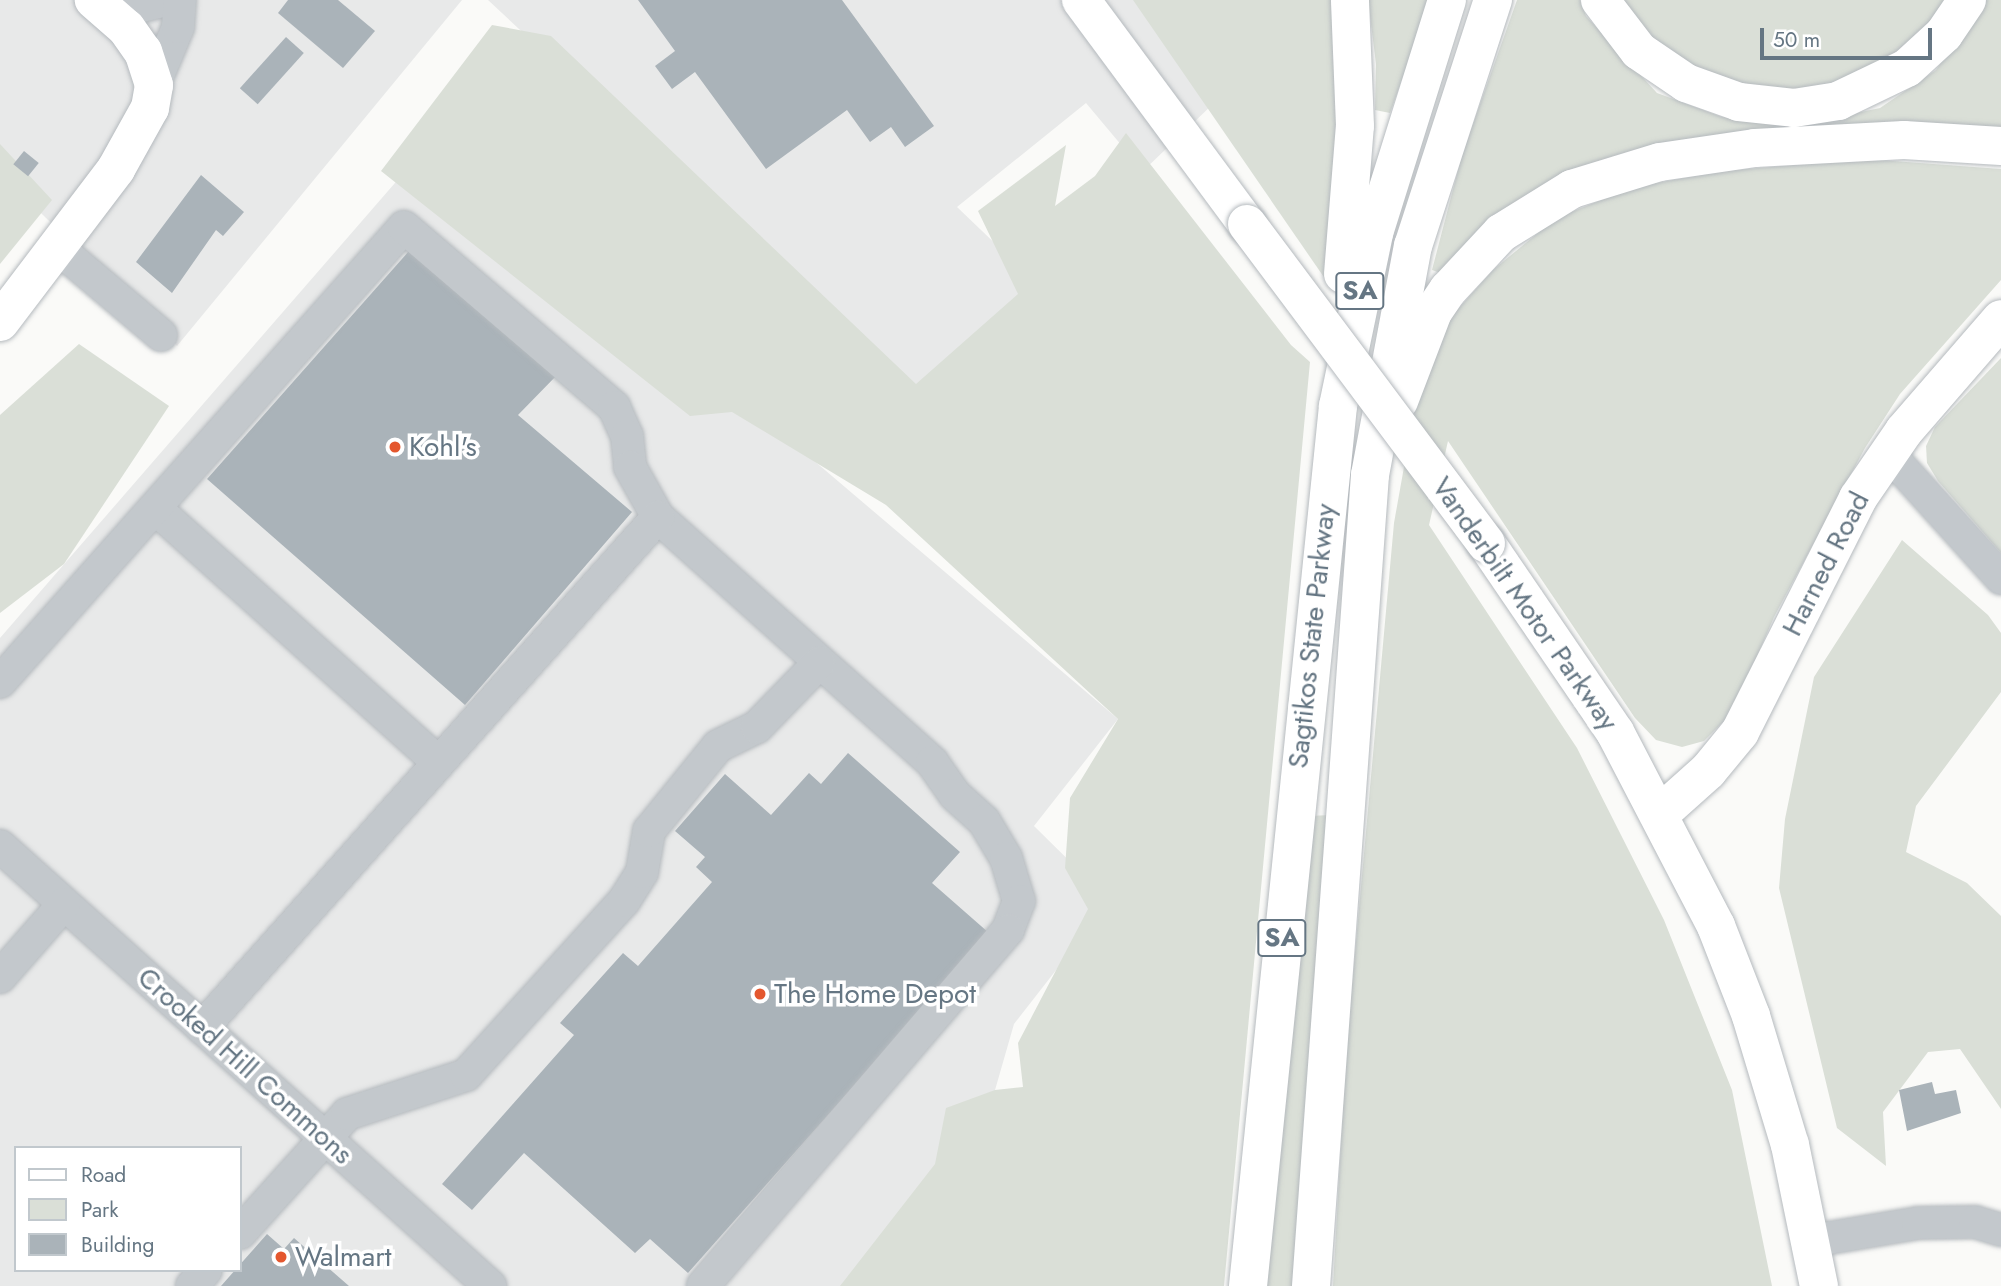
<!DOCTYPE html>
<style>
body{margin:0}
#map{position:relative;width:2001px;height:1286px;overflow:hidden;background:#fafaf8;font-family:Jost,sans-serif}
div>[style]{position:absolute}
.built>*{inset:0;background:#e8e9e9}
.green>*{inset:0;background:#dadfd7}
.building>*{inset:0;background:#aab3b9;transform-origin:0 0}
.roads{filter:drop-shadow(0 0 2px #b5babe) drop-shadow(0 0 2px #b5babe)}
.minor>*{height:32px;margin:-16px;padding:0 16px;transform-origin:16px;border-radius:16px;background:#c3c8cc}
.major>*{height:38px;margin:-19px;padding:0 19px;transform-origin:19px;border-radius:19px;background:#fff}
.highway>*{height:38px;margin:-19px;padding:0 19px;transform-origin:19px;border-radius:19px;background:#fff}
.bridges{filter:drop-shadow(0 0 2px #b5babe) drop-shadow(0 0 2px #b5babe)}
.major-bridge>*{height:38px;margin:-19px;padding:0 19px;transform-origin:19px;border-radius:19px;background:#fff}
.dots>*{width:19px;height:19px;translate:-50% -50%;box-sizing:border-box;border:4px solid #fff;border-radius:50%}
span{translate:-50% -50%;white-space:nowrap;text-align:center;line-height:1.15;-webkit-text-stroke:7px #fff;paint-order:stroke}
.shield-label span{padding:2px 5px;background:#fff;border:2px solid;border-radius:5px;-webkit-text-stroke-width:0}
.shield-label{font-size:26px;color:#657683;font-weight:700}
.poi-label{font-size:28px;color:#657683}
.left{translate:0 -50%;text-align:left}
.street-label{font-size:28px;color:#657683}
.legend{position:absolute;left:14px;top:1146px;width:228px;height:126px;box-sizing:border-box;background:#fff;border:2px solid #c1c8cd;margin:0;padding:9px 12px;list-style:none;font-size:21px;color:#657683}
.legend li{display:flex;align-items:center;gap:14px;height:35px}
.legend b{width:35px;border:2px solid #c1c8cd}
.scale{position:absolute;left:1760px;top:28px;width:172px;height:32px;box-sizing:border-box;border:4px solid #657683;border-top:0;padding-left:9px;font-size:21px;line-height:24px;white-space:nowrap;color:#657683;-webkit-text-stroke:5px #fff;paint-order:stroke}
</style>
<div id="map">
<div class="built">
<i style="clip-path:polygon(0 0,462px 0,177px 346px,0 173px)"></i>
<i style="clip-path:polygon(488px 0,1181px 0,1238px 80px,1143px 171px,1086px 103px,957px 207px,1052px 298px,949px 430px)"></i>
<i style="clip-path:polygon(evenodd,434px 138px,1118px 719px,1034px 826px,1110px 901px,1014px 1024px,968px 1184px,880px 1286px,0 1286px,0 638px,434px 138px,16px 1148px,240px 1148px,240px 1270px,16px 1270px,16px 1148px)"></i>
</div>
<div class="green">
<i style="clip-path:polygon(1133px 0,1340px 0,1344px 19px,1330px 286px)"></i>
<i style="clip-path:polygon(1368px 0,1431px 0,1390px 113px,1375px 110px,1376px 64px)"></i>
<i style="clip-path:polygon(1517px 0,1580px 0,1586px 16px,1657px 93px,1722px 117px,1799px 125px,1880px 108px,1936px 70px,1984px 0,2001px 0,2001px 140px,1641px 154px,1446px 275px,1432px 270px,1462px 155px)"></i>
<i style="clip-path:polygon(1620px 0,1946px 0,1927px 30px,1868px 76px,1805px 97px,1731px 91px,1669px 59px)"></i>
<i style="clip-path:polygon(492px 25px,551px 36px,916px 384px,1018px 294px,978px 211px,1066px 145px,1055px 206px,1095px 176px,1126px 133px,1291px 345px,1310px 362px,1224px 1286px,840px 1286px,935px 1164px,946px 1108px,995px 1090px,1023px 1087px,1018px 1043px,1088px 909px,1065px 868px,1070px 798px,1118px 719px,886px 505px,732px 412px,690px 416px,381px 171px)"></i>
<i style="clip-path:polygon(0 144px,52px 200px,0 264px)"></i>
<i style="clip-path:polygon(1866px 159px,2001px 169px,2001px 280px,1900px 394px,1865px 448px,1774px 617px,1733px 712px,1704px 741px,1682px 747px,1656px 740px,1635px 718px,1448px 441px,1429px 525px,1577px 748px,1664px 920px,1732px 1090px,1772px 1286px,1333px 1286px,1346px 1052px,1394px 523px,1419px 383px,1449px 319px,1493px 270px,1556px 218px,1634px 187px,1722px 171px)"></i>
<i style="clip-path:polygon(79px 344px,169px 406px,64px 564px,0 613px,0 415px)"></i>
<i style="clip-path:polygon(2001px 358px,2001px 553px,1938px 481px,1927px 463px,1926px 446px,1935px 427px)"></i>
<i style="clip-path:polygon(1902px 540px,1988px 615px,2001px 633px,2001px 692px,1916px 806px,1906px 852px,1967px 883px,2001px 916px,2001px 1109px,1960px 1049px,1928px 1052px,1883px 1112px,1886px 1166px,1837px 1128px,1779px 888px,1785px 819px,1814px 677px)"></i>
<i style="clip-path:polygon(1330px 815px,1294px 1286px,1264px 1286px,1310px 816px)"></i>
</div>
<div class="building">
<i style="clip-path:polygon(288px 0,338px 0,375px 31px,343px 68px,278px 13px)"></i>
<i style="clip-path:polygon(638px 0,842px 0,934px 126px,905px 147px,891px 127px,870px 142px,847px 110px,766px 169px,695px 72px,672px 89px,655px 66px,675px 51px)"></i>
<i style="left:286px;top:37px;width:24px;height:69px;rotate:42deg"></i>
<i style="left:24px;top:151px;width:19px;height:17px;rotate:39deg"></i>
<i style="clip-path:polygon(201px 175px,244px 212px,223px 236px,216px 230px,172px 293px,136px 262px)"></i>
<i style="clip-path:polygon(409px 251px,557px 375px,518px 415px,632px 512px,465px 705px,207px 479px)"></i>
<i style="clip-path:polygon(848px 753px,960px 852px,932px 883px,989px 933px,688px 1273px,650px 1239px,635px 1253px,524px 1153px,472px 1210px,442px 1184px,574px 1035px,560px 1023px,623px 953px,638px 966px,712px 882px,696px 867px,705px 857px,675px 831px,725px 774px,771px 815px,809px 773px,821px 784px)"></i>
<i style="clip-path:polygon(1932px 1082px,1935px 1094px,1956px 1090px,1961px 1113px,1907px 1131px,1899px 1090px)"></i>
<i style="clip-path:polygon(267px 1234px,284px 1249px,294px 1238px,349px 1286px,221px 1286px)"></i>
</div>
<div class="roads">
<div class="minor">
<i style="left:110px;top:14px;width:58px;rotate:-14deg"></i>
<i style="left:154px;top:85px;width:63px;rotate:-67.5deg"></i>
<i style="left:178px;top:27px;width:27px;rotate:-86deg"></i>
<i style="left:58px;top:248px;width:135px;rotate:40.2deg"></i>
<i style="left:1888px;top:453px;width:169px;rotate:47.9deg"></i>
<i style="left:155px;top:508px;width:379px;rotate:41.9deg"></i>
<i style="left:658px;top:517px;width:368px;rotate:41.8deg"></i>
<i style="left:932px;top:762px;width:40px;rotate:55.1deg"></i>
<i style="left:955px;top:795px;width:39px;rotate:42deg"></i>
<i style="left:984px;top:821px;width:43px;rotate:59.3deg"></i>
<i style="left:1006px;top:858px;width:45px;rotate:73.2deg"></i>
<i style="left:1019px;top:901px;width:31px;rotate:111deg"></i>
<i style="left:1008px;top:930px;width:469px;rotate:130.6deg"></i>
<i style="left:0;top:682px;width:608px;rotate:-48.4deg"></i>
<i style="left:404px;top:227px;width:277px;rotate:40.6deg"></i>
<i style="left:614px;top:407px;width:32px;rotate:66deg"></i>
<i style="left:627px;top:436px;width:31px;rotate:84deg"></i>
<i style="left:630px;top:467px;width:57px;rotate:60.8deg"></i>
<i style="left:658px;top:517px;width:685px;rotate:131.74deg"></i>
<i style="left:0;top:846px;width:659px;rotate:41.92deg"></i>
<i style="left:0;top:977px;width:97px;rotate:-48.8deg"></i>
<i style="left:240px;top:1233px;width:160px;rotate:-48deg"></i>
<i style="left:347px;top:1114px;width:125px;rotate:-18.1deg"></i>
<i style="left:466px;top:1075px;width:235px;rotate:-47.8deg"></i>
<i style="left:624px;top:901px;width:34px;rotate:-58deg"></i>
<i style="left:642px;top:872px;width:42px;rotate:-80.3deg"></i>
<i style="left:649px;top:831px;width:109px;rotate:-50.9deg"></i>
<i style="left:718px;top:746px;width:43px;rotate:-26deg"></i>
<i style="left:757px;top:727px;width:89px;rotate:-45.9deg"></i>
<i style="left:1811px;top:1241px;width:109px;rotate:-9.5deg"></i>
<i style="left:1918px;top:1223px;width:57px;rotate:-1deg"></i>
<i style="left:1975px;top:1222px;width:27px;rotate:17deg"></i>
<i style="left:192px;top:1286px;width:21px;rotate:-49deg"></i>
</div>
<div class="major">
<i style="left:1081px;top:0;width:279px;rotate:53.5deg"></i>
<i style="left:0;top:322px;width:192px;rotate:-52.8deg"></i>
<i style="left:116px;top:169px;width:70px;rotate:-60.9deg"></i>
<i style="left:150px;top:108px;width:23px;rotate:-80deg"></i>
<i style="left:154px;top:85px;width:35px;rotate:-108deg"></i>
<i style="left:143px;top:52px;width:29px;rotate:-125deg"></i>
<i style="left:126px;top:28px;width:43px;rotate:-138.8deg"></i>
<i style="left:1486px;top:543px;width:229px;rotate:55.7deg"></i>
<i style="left:1615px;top:732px;width:219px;rotate:62.5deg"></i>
<i style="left:1716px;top:926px;width:97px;rotate:68.7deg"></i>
<i style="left:1751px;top:1016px;width:135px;rotate:73.2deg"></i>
<i style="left:1790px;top:1145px;width:144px;rotate:78.4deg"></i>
<i style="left:1661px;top:813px;width:63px;rotate:-41.8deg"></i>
<i style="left:1708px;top:771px;width:50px;rotate:-50.6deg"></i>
<i style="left:1740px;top:732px;width:262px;rotate:-63.2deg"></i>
<i style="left:1858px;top:498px;width:81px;rotate:-55.5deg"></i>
<i style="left:1904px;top:431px;width:148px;rotate:-49.1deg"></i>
</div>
<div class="highway">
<i style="left:1600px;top:0;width:64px;rotate:52.6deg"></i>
<i style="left:1639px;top:51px;width:57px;rotate:34.2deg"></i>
<i style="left:1686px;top:83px;width:56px;rotate:19.7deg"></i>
<i style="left:1739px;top:102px;width:55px;rotate:6.2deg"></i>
<i style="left:1794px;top:108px;width:45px;rotate:-9deg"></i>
<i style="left:1838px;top:101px;width:76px;rotate:-25.6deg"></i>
<i style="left:1907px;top:68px;width:50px;rotate:-42.6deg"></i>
<i style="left:1944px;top:34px;width:41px;rotate:-55.9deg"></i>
<i style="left:1343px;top:274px;width:148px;rotate:-85.4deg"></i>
<i style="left:1355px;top:126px;width:126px;rotate:-92.3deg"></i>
<i style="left:1399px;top:401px;width:95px;rotate:-69.1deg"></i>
<i style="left:1433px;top:312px;width:27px;rotate:-56deg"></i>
<i style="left:1448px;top:290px;width:78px;rotate:-47.1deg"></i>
<i style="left:1501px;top:233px;width:84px;rotate:-31.8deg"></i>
<i style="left:1572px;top:189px;width:92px;rotate:-17.1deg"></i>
<i style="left:1660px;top:162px;width:96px;rotate:-8.4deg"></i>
<i style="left:1755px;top:148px;width:149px;rotate:-3.1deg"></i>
<i style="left:1904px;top:140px;width:97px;rotate:3.5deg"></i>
<i style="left:1248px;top:1286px;width:885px;rotate:-84.16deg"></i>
<i style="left:1338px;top:406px;width:177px;rotate:-78.2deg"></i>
<i style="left:1374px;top:233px;width:244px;rotate:-72.6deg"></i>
<i style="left:1311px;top:1286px;width:813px;rotate:-85.84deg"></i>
<i style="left:1370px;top:475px;width:233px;rotate:-79.4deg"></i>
<i style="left:1413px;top:246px;width:259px;rotate:-72deg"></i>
</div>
</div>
<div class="bridges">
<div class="major-bridge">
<i style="left:1247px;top:224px;width:399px;rotate:53.2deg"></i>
</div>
</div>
<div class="dots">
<i style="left:395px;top:447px;background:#e4572e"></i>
<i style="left:760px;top:994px;background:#e4572e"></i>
<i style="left:281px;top:1257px;background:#e4572e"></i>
</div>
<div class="shield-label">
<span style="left:1360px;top:291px">SA</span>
<span style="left:1282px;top:938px">SA</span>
</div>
<div class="poi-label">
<span class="left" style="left:409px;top:447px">Kohl's</span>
<span class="left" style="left:774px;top:994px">The Home Depot</span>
<span class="left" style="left:295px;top:1257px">Walmart</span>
</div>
<div class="street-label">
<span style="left:1826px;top:564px;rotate:-63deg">Harned Road</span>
<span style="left:1525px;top:604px;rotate:55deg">Vanderbilt Motor Parkway</span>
<span style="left:1312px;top:636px;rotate:-84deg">Sagtikos State Parkway</span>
<span style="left:245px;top:1066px;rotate:42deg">Crooked Hill Commons</span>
</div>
<ul class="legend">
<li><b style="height:9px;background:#fff"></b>Road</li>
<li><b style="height:19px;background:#dadfd7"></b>Park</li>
<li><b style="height:19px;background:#aab3b9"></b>Building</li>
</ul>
<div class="scale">50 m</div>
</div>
